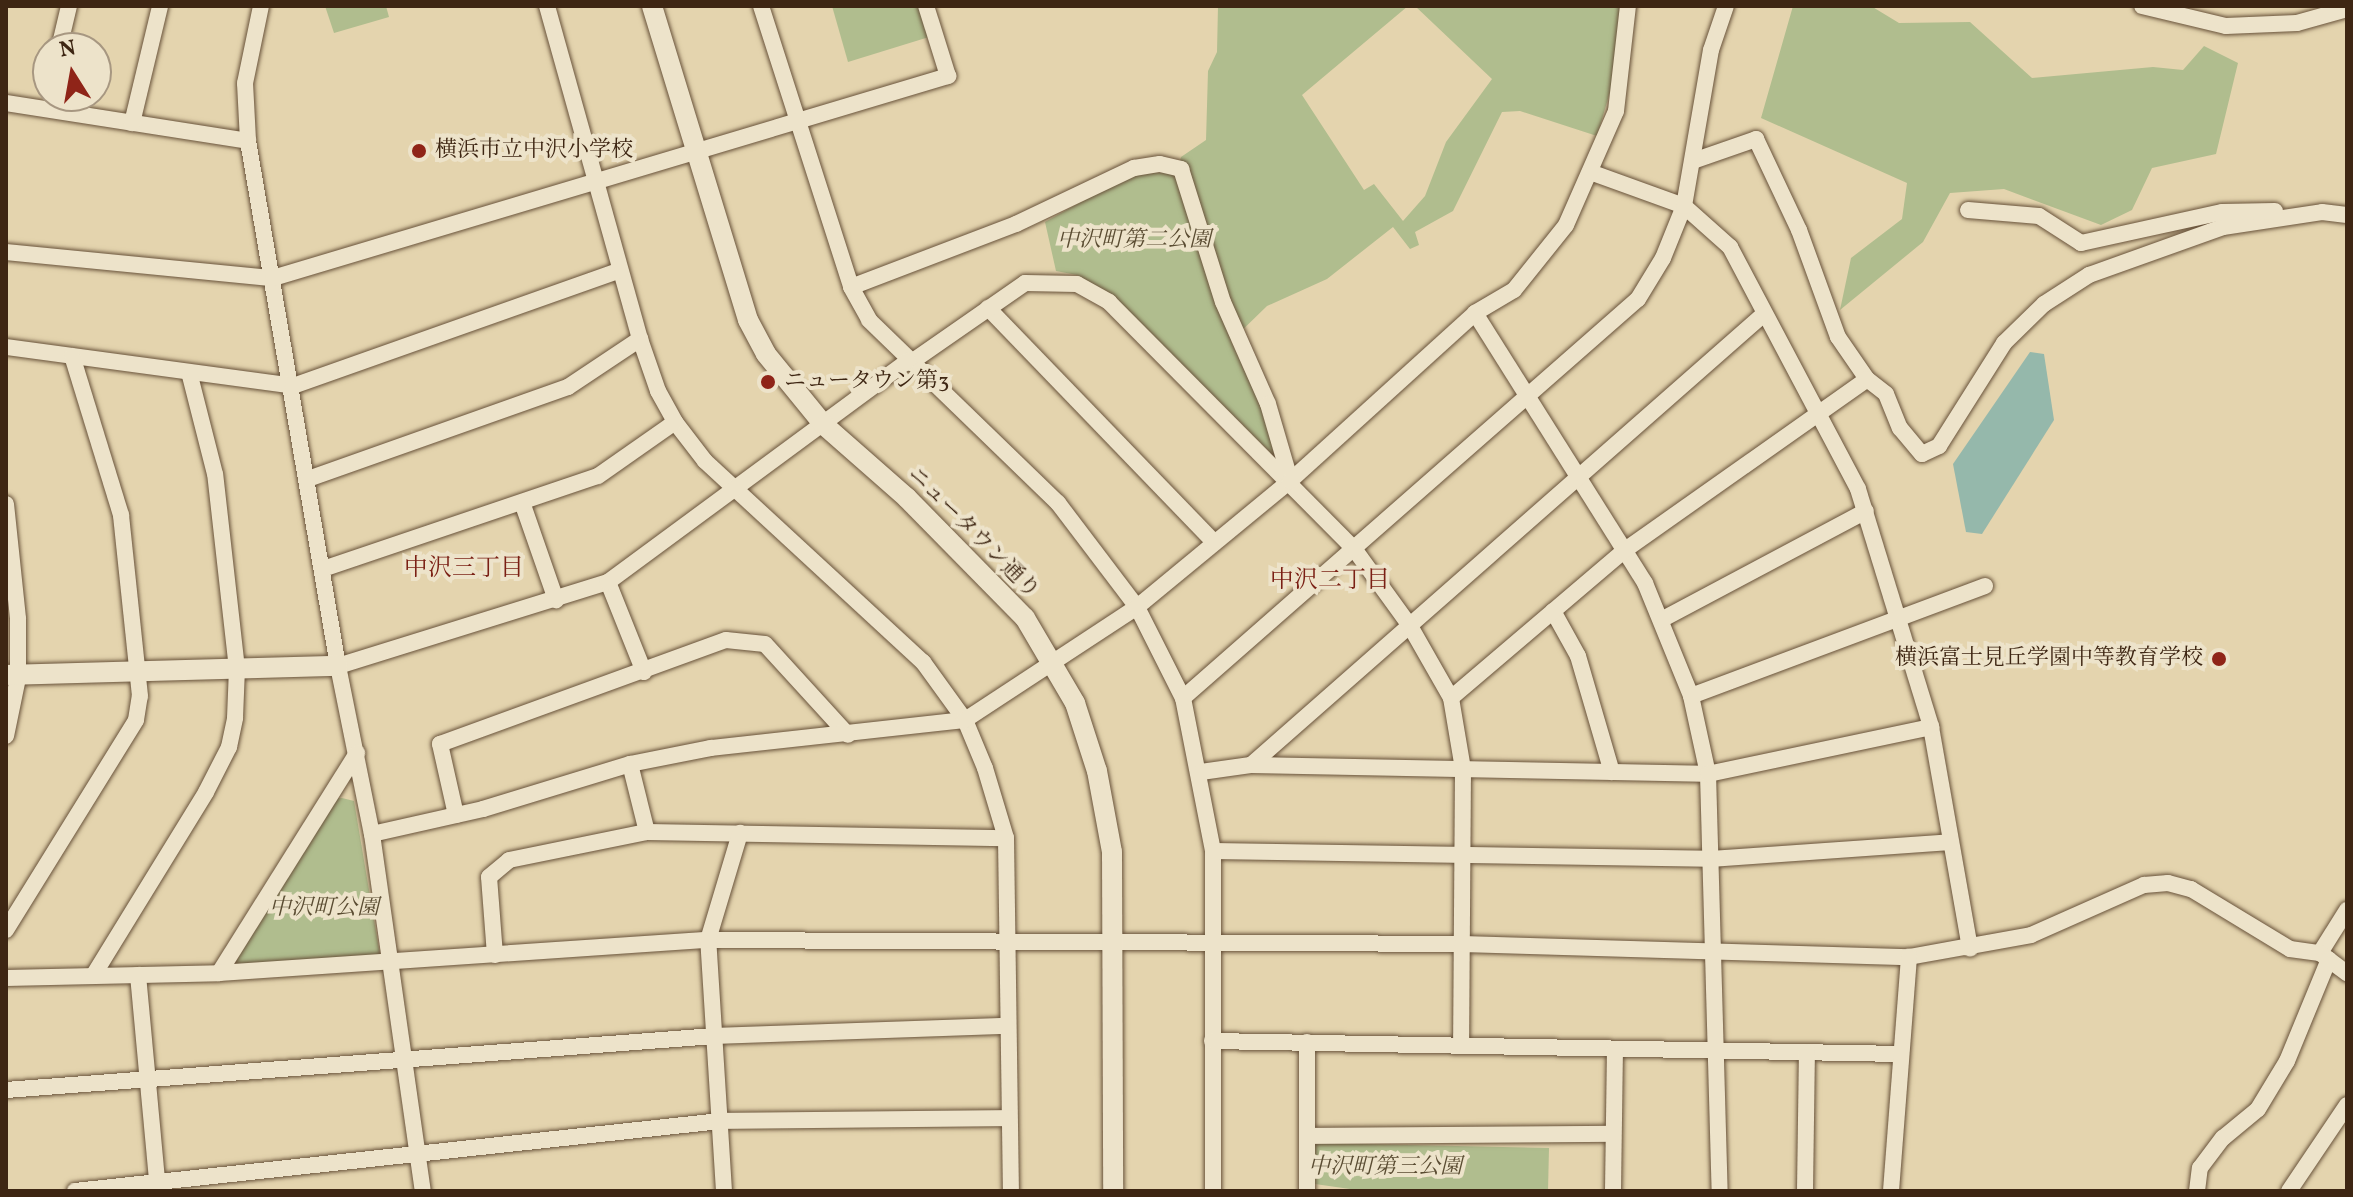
<!DOCTYPE html>
<meta charset="utf-8">
<style>
body{margin:0}
#map{position:relative;width:2353px;height:1197px;overflow:hidden;background:#e4d4ae;font-family:Vollkorn,"Noto Serif JP",serif}
div>[style]{position:absolute}
.green>*{inset:0;background:#b0bd8e}
.water>*{inset:0;background:#95b8ab}
.roads{filter:drop-shadow(0 0 2px #68523a) drop-shadow(0 0 2px #68523a)}
.minor>*{height:16px;margin:-8px;padding:0 8px;transform-origin:8px;border-radius:8px;background:#ede3ca}
.tertiary>*{height:20px;margin:-10px;padding:0 10px;transform-origin:10px;border-radius:10px;background:#ede3ca}
.dots>*{width:22px;height:22px;translate:-50% -50%;box-sizing:border-box;border:4px solid #ede3ca;border-radius:50%}
span{translate:-50% -50%;white-space:nowrap;text-align:center;line-height:1.15;-webkit-text-stroke:8px #ede3ca;paint-order:stroke}
.poi-label{font-size:22px;color:#3e2613}
.left{translate:0 -50%;text-align:left}
.right{translate:-100% -50%;text-align:right}
.park-label{font-size:22px;color:#5a4c32;font-style:italic}
.street-label{font-size:22px;color:#3e2613}
.neighbourhood-label{font-size:24px;color:#7a1f14}
.frame{position:absolute;inset:0;border:8px solid #3e2613;pointer-events:none}
.north{position:absolute;left:32px;top:32px;width:80px;height:80px;box-sizing:border-box;background:#ede3ca;border:2px solid #a79781;border-radius:50%;rotate:349deg;font-size:22px;font-weight:700;line-height:32px;text-align:center;color:#3e2613}
.north::after{content:'';display:block;margin:auto;width:28px;height:36px;background:#8f2418;clip-path:polygon(50% 0,100% 100%,50% 72%,0 100%)}
</style>
<div id="map">
<div class="green">
<i style="clip-path:polygon(325px 6px,386px 6px,389px 17px,334px 33px)"></i>
<i style="clip-path:polygon(832px 6px,919px 6px,929px 37px,848px 62px)"></i>
<i style="clip-path:polygon(1218px 6px,1408px 6px,1302px 95px,1364px 190px,1374px 184px,1403px 221px,1425px 196px,1446px 142px,1492px 79px,1415px 6px,1622px 6px,1615px 75px,1597px 136px,1520px 111px,1502px 112px,1453px 211px,1415px 232px,1419px 245px,1410px 249px,1393px 227px,1327px 279px,1267px 306px,1231px 341px,1275px 437px,1280px 462px,1114px 297px,1077px 275px,1056px 271px,1045px 222px,1135px 172px,1177px 173px,1181px 157px,1206px 140px,1208px 71px,1217px 52px)"></i>
<i style="clip-path:polygon(1793px 6px,1871px 6px,1899px 23px,1970px 22px,2032px 78px,2153px 67px,2183px 70px,2204px 46px,2238px 63px,2216px 154px,2152px 168px,2132px 210px,2101px 225px,2004px 189px,1950px 193px,1923px 242px,1840px 310px,1851px 258px,1902px 219px,1907px 183px,1761px 118px)"></i>
<i style="clip-path:polygon(342px 798px,354px 801px,380px 955px,234px 965px,332px 799px)"></i>
<i style="clip-path:polygon(1315px 1143px,1549px 1148px,1548px 1191px,1364px 1191px,1315px 1184px)"></i>
</div>
<div class="water">
<i style="clip-path:polygon(2030px 352px,2044px 354px,2054px 420px,1982px 534px,1966px 532px,1953px 464px)"></i>
</div>
<div class="roads">
<div class="minor">
<i style="left:261px;top:6px;width:79px;rotate:101.7deg"></i>
<i style="left:245px;top:83px;width:58px;rotate:87deg"></i>
<i style="left:248px;top:141px;width:533px;rotate:80.27deg"></i>
<i style="left:338px;top:666px;width:171px;rotate:78.6deg"></i>
<i style="left:372px;top:834px;width:361px;rotate:81.9deg"></i>
<i style="left:547px;top:6px;width:346px;rotate:74.4deg"></i>
<i style="left:640px;top:339px;width:55px;rotate:70.9deg"></i>
<i style="left:658px;top:391px;width:35px;rotate:61deg"></i>
<i style="left:675px;top:422px;width:49px;rotate:52.4deg"></i>
<i style="left:705px;top:461px;width:297px;rotate:42.7deg"></i>
<i style="left:923px;top:662px;width:72px;rotate:54.1deg"></i>
<i style="left:965px;top:720px;width:52px;rotate:67.4deg"></i>
<i style="left:985px;top:768px;width:73px;rotate:73.3deg"></i>
<i style="left:1006px;top:838px;width:353px;rotate:89.2deg"></i>
<i style="left:761px;top:6px;width:295px;rotate:72.2deg"></i>
<i style="left:851px;top:287px;width:38px;rotate:61deg"></i>
<i style="left:869px;top:320px;width:263px;rotate:44.1deg"></i>
<i style="left:1058px;top:503px;width:131px;rotate:52.8deg"></i>
<i style="left:1137px;top:607px;width:102px;rotate:63.2deg"></i>
<i style="left:1183px;top:698px;width:156px;rotate:78.9deg"></i>
<i style="left:1213px;top:851px;width:340px;rotate:90deg"></i>
<i style="left:2142px;top:6px;width:86px;rotate:13.4deg"></i>
<i style="left:2226px;top:26px;width:71px;rotate:-2.4deg"></i>
<i style="left:2297px;top:23px;width:52px;rotate:-15.6deg"></i>
<i style="left:59px;top:48px;width:43px;rotate:-76.6deg"></i>
<i style="left:6px;top:103px;width:245px;rotate:8.9deg"></i>
<i style="left:132px;top:123px;width:120px;rotate:-76.5deg"></i>
<i style="left:1693px;top:161px;width:67px;rotate:-19.2deg"></i>
<i style="left:1756px;top:139px;width:101px;rotate:64.7deg"></i>
<i style="left:1799px;top:230px;width:114px;rotate:70deg"></i>
<i style="left:1838px;top:337px;width:51px;rotate:55.4deg"></i>
<i style="left:1867px;top:379px;width:24px;rotate:38deg"></i>
<i style="left:1886px;top:394px;width:37px;rotate:68deg"></i>
<i style="left:1900px;top:428px;width:34px;rotate:50deg"></i>
<i style="left:1922px;top:454px;width:19px;rotate:-25deg"></i>
<i style="left:1939px;top:446px;width:122px;rotate:-57.7deg"></i>
<i style="left:2004px;top:343px;width:56px;rotate:-44.3deg"></i>
<i style="left:2044px;top:304px;width:54px;rotate:-32.8deg"></i>
<i style="left:2089px;top:275px;width:142px;rotate:-19.7deg"></i>
<i style="left:2223px;top:227px;width:100px;rotate:-8.6deg"></i>
<i style="left:2322px;top:212px;width:25px;rotate:7deg"></i>
<i style="left:1590px;top:172px;width:100px;rotate:19.9deg"></i>
<i style="left:1684px;top:206px;width:62px;rotate:41.7deg"></i>
<i style="left:1730px;top:247px;width:274px;rotate:62.1deg"></i>
<i style="left:1858px;top:489px;width:249px;rotate:72.9deg"></i>
<i style="left:1931px;top:727px;width:225px;rotate:80deg"></i>
<i style="left:1968px;top:210px;width:71px;rotate:4.8deg"></i>
<i style="left:2039px;top:216px;width:50px;rotate:32.7deg"></i>
<i style="left:2081px;top:243px;width:144px;rotate:-12.4deg"></i>
<i style="left:2222px;top:212px;width:53px;rotate:-1.1deg"></i>
<i style="left:6px;top:252px;width:268px;rotate:5.6deg"></i>
<i style="left:273px;top:278px;width:705px;rotate:-16.66deg"></i>
<i style="left:948px;top:76px;width:73px;rotate:-107.4deg"></i>
<i style="left:851px;top:287px;width:177px;rotate:-20.9deg"></i>
<i style="left:1016px;top:224px;width:131px;rotate:-25.4deg"></i>
<i style="left:1134px;top:168px;width:26px;rotate:-9deg"></i>
<i style="left:1160px;top:164px;width:22px;rotate:13deg"></i>
<i style="left:1181px;top:169px;width:139px;rotate:72.5deg"></i>
<i style="left:1223px;top:302px;width:111px;rotate:66.2deg"></i>
<i style="left:1268px;top:404px;width:78px;rotate:73.7deg"></i>
<i style="left:988px;top:308px;width:324px;rotate:46deg"></i>
<i style="left:1475px;top:313px;width:319px;rotate:57.8deg"></i>
<i style="left:1645px;top:583px;width:122px;rotate:67.8deg"></i>
<i style="left:1691px;top:696px;width:80px;rotate:77.7deg"></i>
<i style="left:1708px;top:774px;width:417px;rotate:88.4deg"></i>
<i style="left:6px;top:347px;width:290px;rotate:7.7deg"></i>
<i style="left:293px;top:386px;width:347px;rotate:-19.5deg"></i>
<i style="left:910px;top:363px;width:140px;rotate:-34.8deg"></i>
<i style="left:1025px;top:283px;width:52px;rotate:1.1deg"></i>
<i style="left:1077px;top:284px;width:37px;rotate:29deg"></i>
<i style="left:1109px;top:302px;width:349px;rotate:45.2deg"></i>
<i style="left:1355px;top:550px;width:94px;rotate:54.1deg"></i>
<i style="left:1410px;top:626px;width:83px;rotate:60.3deg"></i>
<i style="left:1451px;top:698px;width:72px;rotate:80.4deg"></i>
<i style="left:1463px;top:769px;width:277px;rotate:90.4deg"></i>
<i style="left:308px;top:479px;width:276px;rotate:-19.5deg"></i>
<i style="left:568px;top:387px;width:87px;rotate:-33.7deg"></i>
<i style="left:6px;top:504px;width:116px;rotate:84deg"></i>
<i style="left:18px;top:619px;width:59px;rotate:90deg"></i>
<i style="left:18px;top:678px;width:59px;rotate:101.7deg"></i>
<i style="left:523px;top:505px;width:101px;rotate:70.8deg"></i>
<i style="left:323px;top:569px;width:290px;rotate:-18.7deg"></i>
<i style="left:598px;top:476px;width:94px;rotate:-35deg"></i>
<i style="left:608px;top:582px;width:97px;rotate:68.2deg"></i>
<i style="left:1553px;top:611px;width:51px;rotate:60.9deg"></i>
<i style="left:1578px;top:656px;width:121px;rotate:73.7deg"></i>
<i style="left:1661px;top:620px;width:232px;rotate:-28deg"></i>
<i style="left:338px;top:666px;width:283px;rotate:-17.3deg"></i>
<i style="left:608px;top:582px;width:373px;rotate:-36.4deg"></i>
<i style="left:1691px;top:696px;width:314px;rotate:-20.5deg"></i>
<i style="left:1183px;top:698px;width:605px;rotate:-41.25deg"></i>
<i style="left:1638px;top:299px;width:48px;rotate:-58.6deg"></i>
<i style="left:1663px;top:258px;width:56px;rotate:-68deg"></i>
<i style="left:1684px;top:206px;width:158px;rotate:-80.2deg"></i>
<i style="left:1711px;top:50px;width:46px;rotate:-71.2deg"></i>
<i style="left:1451px;top:698px;width:228px;rotate:-40.4deg"></i>
<i style="left:1625px;top:550px;width:296px;rotate:-35.2deg"></i>
<i style="left:630px;top:764px;width:70px;rotate:76deg"></i>
<i style="left:1251px;top:765px;width:683px;rotate:-41.32deg"></i>
<i style="left:1201px;top:772px;width:50px;rotate:-8deg"></i>
<i style="left:1251px;top:765px;width:457px;rotate:1.1deg"></i>
<i style="left:1708px;top:774px;width:228px;rotate:-11.9deg"></i>
<i style="left:456px;top:815px;width:73px;rotate:-102.7deg"></i>
<i style="left:440px;top:744px;width:304px;rotate:-20deg"></i>
<i style="left:726px;top:640px;width:39px;rotate:6deg"></i>
<i style="left:765px;top:644px;width:123px;rotate:47.6deg"></i>
<i style="left:372px;top:834px;width:114px;rotate:-12.7deg"></i>
<i style="left:483px;top:809px;width:154px;rotate:-17deg"></i>
<i style="left:630px;top:764px;width:83px;rotate:-11.2deg"></i>
<i style="left:711px;top:748px;width:256px;rotate:-6.3deg"></i>
<i style="left:965px;top:720px;width:206px;rotate:-33.3deg"></i>
<i style="left:1137px;top:607px;width:198px;rotate:-39.5deg"></i>
<i style="left:1290px;top:481px;width:250px;rotate:-42.2deg"></i>
<i style="left:1475px;top:313px;width:45px;rotate:-30.5deg"></i>
<i style="left:1514px;top:290px;width:83px;rotate:-51.3deg"></i>
<i style="left:1566px;top:225px;width:124px;rotate:-66.3deg"></i>
<i style="left:1616px;top:111px;width:106px;rotate:-83.5deg"></i>
<i style="left:1213px;top:851px;width:496px;rotate:0.9deg"></i>
<i style="left:1709px;top:859px;width:242px;rotate:-4deg"></i>
<i style="left:6px;top:930px;width:247px;rotate:-58.2deg"></i>
<i style="left:136px;top:720px;width:24px;rotate:-81deg"></i>
<i style="left:140px;top:696px;width:182px;rotate:-96deg"></i>
<i style="left:121px;top:515px;width:166px;rotate:-107.1deg"></i>
<i style="left:2320px;top:953px;width:51px;rotate:-57.9deg"></i>
<i style="left:495px;top:955px;width:78px;rotate:-94.4deg"></i>
<i style="left:489px;top:877px;width:26px;rotate:-40deg"></i>
<i style="left:509px;top:860px;width:141px;rotate:-11.5deg"></i>
<i style="left:647px;top:832px;width:359px;rotate:1deg"></i>
<i style="left:219px;top:973px;width:260px;rotate:-57.9deg"></i>
<i style="left:138px;top:975px;width:215px;rotate:84.7deg"></i>
<i style="left:93px;top:976px;width:216px;rotate:-58.4deg"></i>
<i style="left:206px;top:792px;width:51px;rotate:-62.9deg"></i>
<i style="left:229px;top:747px;width:30px;rotate:-78deg"></i>
<i style="left:235px;top:718px;width:49px;rotate:-87.7deg"></i>
<i style="left:237px;top:669px;width:196px;rotate:-96.4deg"></i>
<i style="left:215px;top:474px;width:105px;rotate:-104.3deg"></i>
<i style="left:6px;top:978px;width:213px;rotate:-1.3deg"></i>
<i style="left:219px;top:973px;width:490px;rotate:-3.9deg"></i>
<i style="left:708px;top:940px;width:754px;rotate:0.3deg"></i>
<i style="left:1462px;top:944px;width:447px;rotate:1.7deg"></i>
<i style="left:1909px;top:957px;width:124px;rotate:-10.2deg"></i>
<i style="left:2031px;top:935px;width:124px;rotate:-23.9deg"></i>
<i style="left:2144px;top:885px;width:24px;rotate:-5deg"></i>
<i style="left:2168px;top:883px;width:24px;rotate:15deg"></i>
<i style="left:2191px;top:889px;width:116px;rotate:31.2deg"></i>
<i style="left:2290px;top:949px;width:30px;rotate:8deg"></i>
<i style="left:2320px;top:953px;width:34px;rotate:37deg"></i>
<i style="left:1212px;top:1041px;width:688px;rotate:1.08deg"></i>
<i style="left:6px;top:1090px;width:710px;rotate:-4.36deg"></i>
<i style="left:714px;top:1036px;width:293px;rotate:-2deg"></i>
<i style="left:1307px;top:1136px;width:306px;rotate:-0.4deg"></i>
<i style="left:75px;top:1191px;width:649px;rotate:-6.19deg"></i>
<i style="left:720px;top:1121px;width:289px;rotate:-0.6deg"></i>
<i style="left:724px;top:1191px;width:252px;rotate:-93.6deg"></i>
<i style="left:708px;top:940px;width:112px;rotate:-73.3deg"></i>
<i style="left:1307px;top:1191px;width:149px;rotate:-90deg"></i>
<i style="left:1613px;top:1191px;width:142px;rotate:-89.2deg"></i>
<i style="left:1805px;top:1191px;width:139px;rotate:-89.2deg"></i>
<i style="left:1891px;top:1191px;width:235px;rotate:-85.6deg"></i>
<i style="left:2197px;top:1191px;width:23px;rotate:-83deg"></i>
<i style="left:2200px;top:1168px;width:38px;rotate:-53deg"></i>
<i style="left:2223px;top:1138px;width:45px;rotate:-39.6deg"></i>
<i style="left:2258px;top:1109px;width:56px;rotate:-58.9deg"></i>
<i style="left:2287px;top:1061px;width:110px;rotate:-67.6deg"></i>
<i style="left:2289px;top:1191px;width:104px;rotate:-56deg"></i>
</div>
<div class="tertiary">
<i style="left:652px;top:6px;width:328px;rotate:73deg"></i>
<i style="left:748px;top:320px;width:38px;rotate:62deg"></i>
<i style="left:766px;top:354px;width:92px;rotate:50.8deg"></i>
<i style="left:824px;top:425px;width:111px;rotate:41.3deg"></i>
<i style="left:907px;top:498px;width:168px;rotate:45.5deg"></i>
<i style="left:1025px;top:618px;width:99px;rotate:59.5deg"></i>
<i style="left:1075px;top:703px;width:71px;rotate:72.1deg"></i>
<i style="left:1097px;top:771px;width:82px;rotate:79.5deg"></i>
<i style="left:1112px;top:852px;width:339px;rotate:89.8deg"></i>
<i style="left:6px;top:675px;width:332px;rotate:-1.6deg"></i>
</div>
</div>
<div class="dots">
<i style="left:419px;top:151px;background:#8f2418"></i>
<i style="left:768px;top:382px;background:#8f2418"></i>
<i style="left:2219px;top:659px;background:#8f2418"></i>
</div>
<div class="poi-label">
<span class="left" style="left:435px;top:151px">横浜市立中沢小学校</span>
<span class="left" style="left:784px;top:382px">ニュータウン第3</span>
<span class="right" style="left:2203px;top:659px">横浜富士見丘学園中等教育学校</span>
</div>
<div class="park-label">
<span style="left:1134px;top:241px">中沢町第二公園</span>
<span style="left:324px;top:909px">中沢町公園</span>
<span style="left:1385px;top:1168px">中沢町第三公園</span>
</div>
<div class="street-label">
<span style="left:973px;top:533px;rotate:45deg">ニュータウン通り</span>
</div>
<div class="neighbourhood-label">
<span style="left:464px;top:570px">中沢三丁目</span>
<span style="left:1330px;top:582px">中沢二丁目</span>
</div>
<div class="frame"></div>
<div class="north">N</div>
</div>
